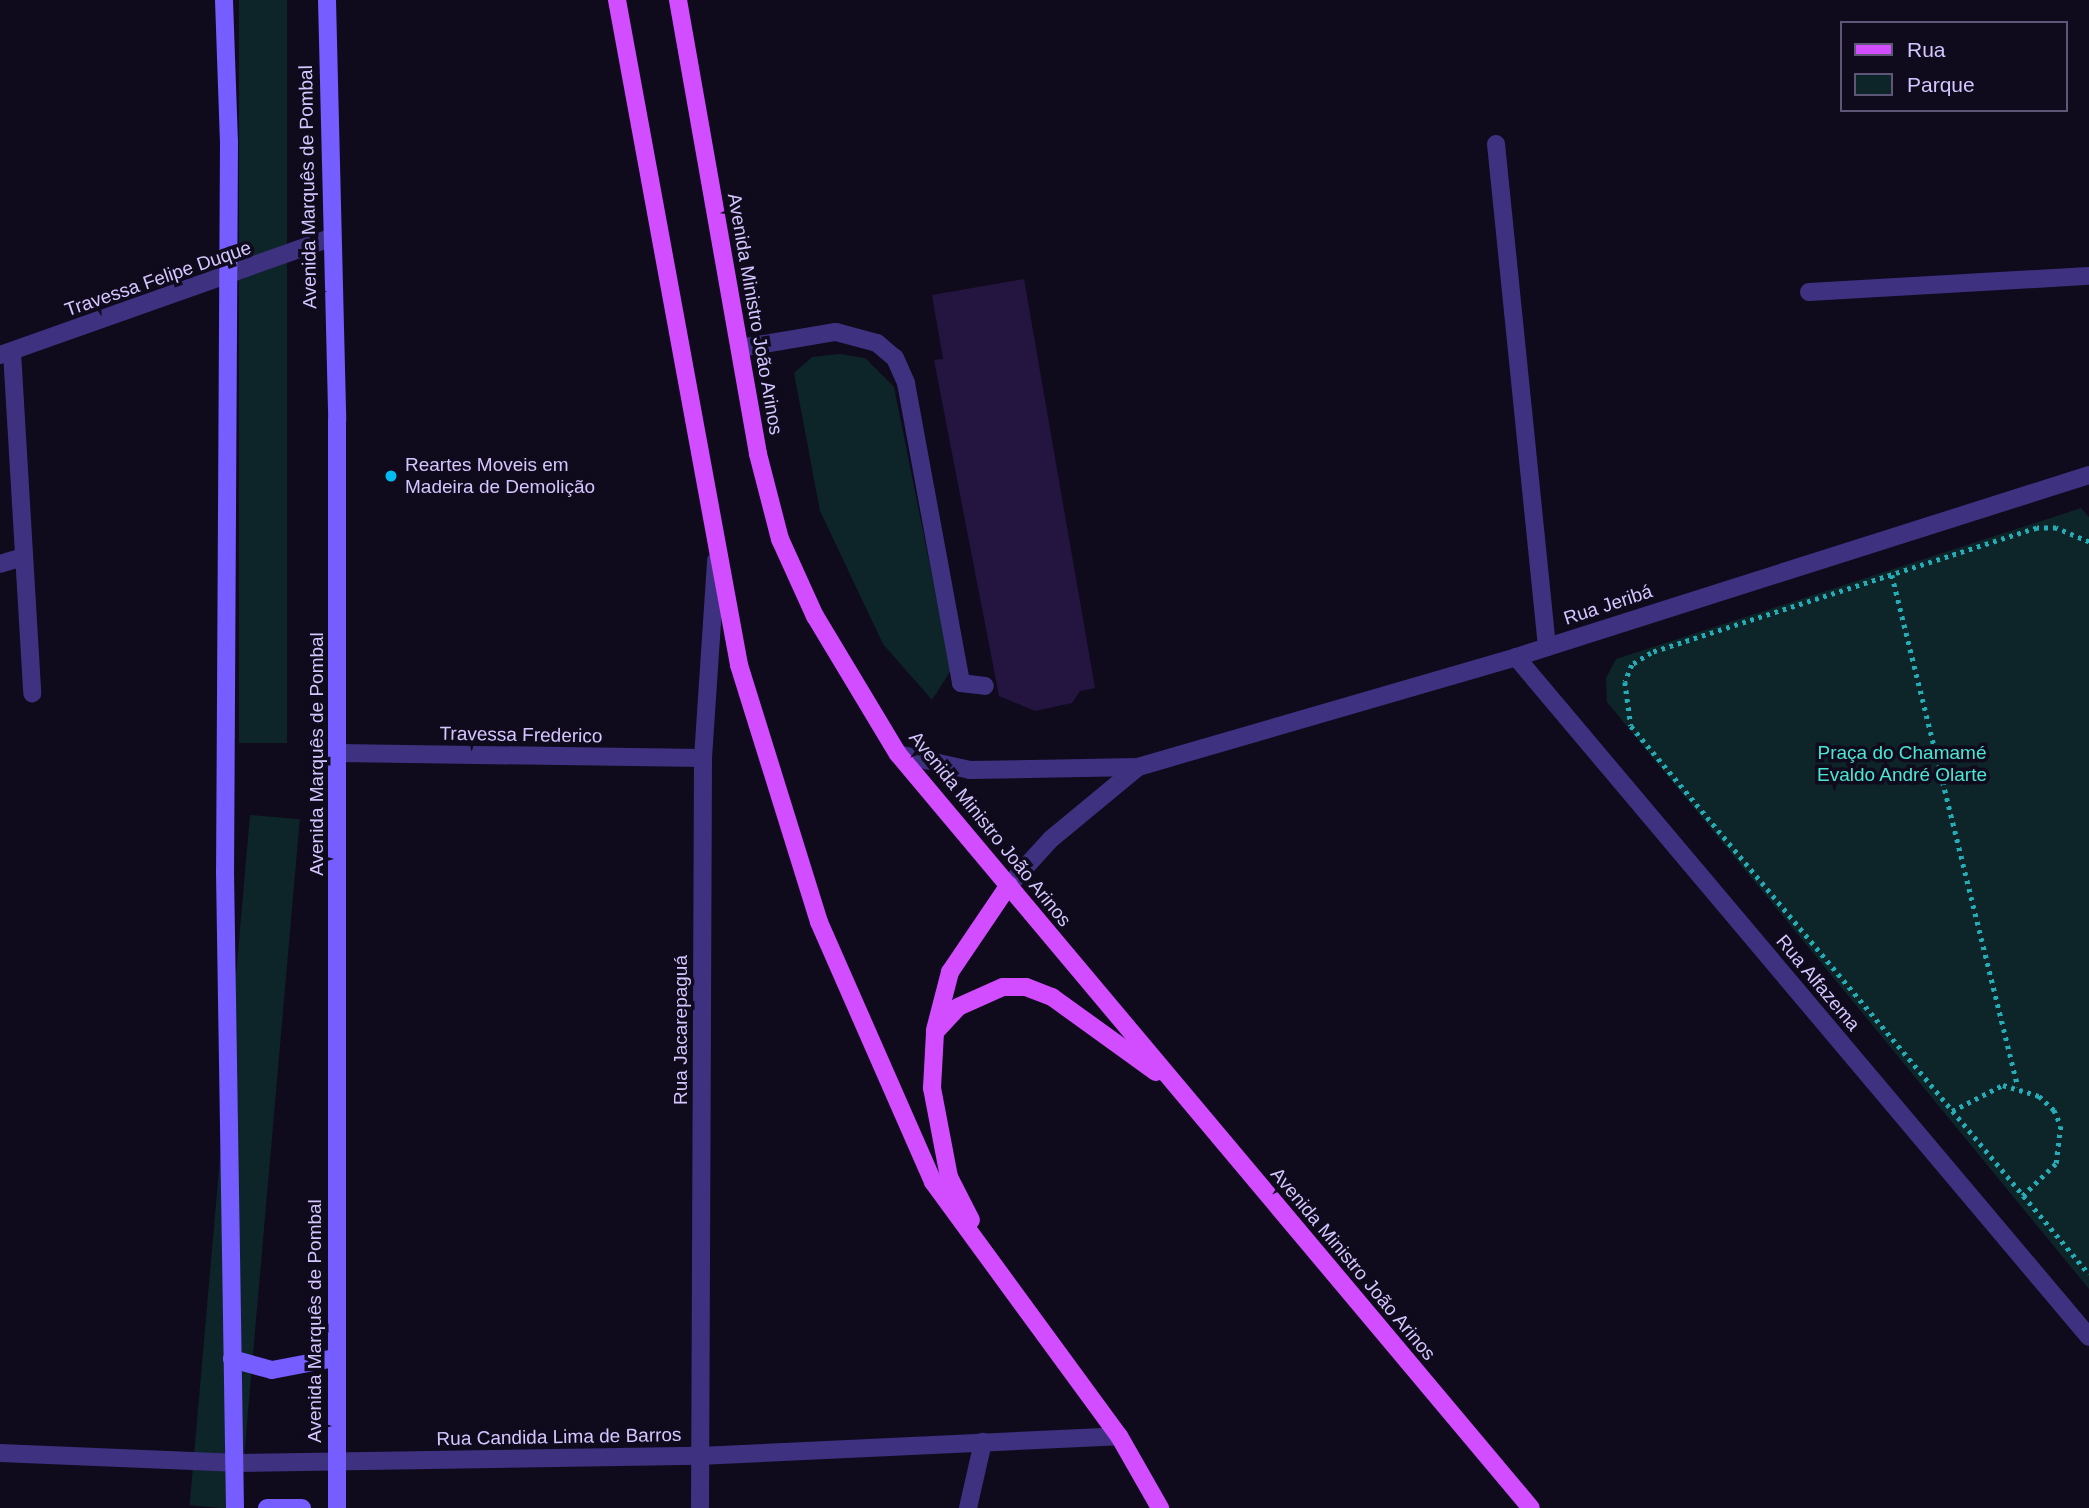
<!DOCTYPE html>
<meta charset="utf-8">
<style>
body{margin:0}
#map{position:relative;width:2089px;height:1508px;overflow:hidden;background:#100a1d;font-family:Arial,sans-serif}
div>[style]{position:absolute}
.green>*{inset:0;background:#0d2528;transform-origin:0 0}
.building>*{inset:0;background:#231540}
.path>*{height:4.5px;margin-top:-2.25px;transform-origin:0;background:repeating-linear-gradient(90deg,#24adb6 0 3.5px,transparent 0 8.5px)}
.service>*{height:18px;margin:-9px;padding:0 9px;transform-origin:9px;border-radius:9px;background:#3e3180}
.minor>*{height:18px;margin:-9px;padding:0 9px;transform-origin:9px;border-radius:9px;background:#3e3180}
.tertiary>*{height:18px;margin:-9px;padding:0 9px;transform-origin:9px;border-radius:9px;background:#3e3180}
.secondary>*{height:18px;margin:-9px;padding:0 9px;transform-origin:9px;border-radius:9px;background:#755dff}
.primary>*{height:18px;margin:-9px;padding:0 9px;transform-origin:9px;border-radius:9px;background:#d24dff}
.dots>*{width:19px;height:19px;translate:-50% -50%;box-sizing:border-box;border:4px solid #100a1d;border-radius:50%}
span{translate:-50% -50%;white-space:nowrap;text-align:center;line-height:1.15;-webkit-text-stroke:7px #100a1d;paint-order:stroke}
.street-label{font-size:19px;color:#d4c6ff}
.poi-label{font-size:19px;color:#d4c6ff}
.left{translate:0 -50%;text-align:left}
.park-label{font-size:19px;color:#4ae7d3}
.legend{position:absolute;left:1840px;top:21px;width:228px;height:91px;box-sizing:border-box;background:#100a1d;border:2px solid #5e5577;margin:0;padding:9px 12px;list-style:none;font-size:21px;color:#d4c6ff}
.legend li{display:flex;align-items:center;gap:14px;height:35px}
.legend b{width:35px;border:2px solid #5e5577}
</style>
<div id="map">
<div class="green">
<i style="left:239px;top:0;width:48px;height:743px"></i>
<i style="clip-path:polygon(839px 354px,865px 358px,894px 387px,951px 670px,932px 700px,883px 644px,820px 511px,794px 373px,812px 357px)"></i>
<i style="clip-path:polygon(2081px 508px,2089px 517px,2089px 1289px,1607px 702px,1606px 678px,1616px 659px)"></i>
<i style="left:250px;top:815px;width:50px;height:693px;rotate:5deg"></i>
</div>
<div class="building">
<i style="clip-path:polygon(1024px 279px,1095px 688px,1080px 691px,1072px 703px,1035px 711px,999px 696px,934px 360px,943px 359px,932px 295px)"></i>
</div>
<div class="path">
<i style="left:2089px;top:542px;width:36px;rotate:-157deg"></i>
<i style="left:2056px;top:528px;width:19px;rotate:180deg"></i>
<i style="left:2037px;top:528px;width:406px;rotate:162.1deg"></i>
<i style="left:1651px;top:653px;width:22px;rotate:148deg"></i>
<i style="left:1632px;top:665px;width:18px;rotate:112deg"></i>
<i style="left:1625px;top:682px;width:44px;rotate:82.2deg"></i>
<i style="left:1631px;top:726px;width:714px;rotate:50.11deg"></i>
<i style="left:1892px;top:575px;width:527px;rotate:76.17deg"></i>
<i style="left:1952px;top:1111px;width:57px;rotate:-27deg"></i>
<i style="left:2003px;top:1085px;width:38px;rotate:17deg"></i>
<i style="left:2039px;top:1096px;width:21px;rotate:43deg"></i>
<i style="left:2054px;top:1110px;width:17px;rotate:66deg"></i>
<i style="left:2061px;top:1126px;width:38px;rotate:97deg"></i>
<i style="left:2056px;top:1164px;width:46px;rotate:135.9deg"></i>
</div>
<div class="service">
<i style="left:740px;top:348px;width:97px;rotate:-9.5deg"></i>
<i style="left:836px;top:332px;width:42px;rotate:15deg"></i>
<i style="left:877px;top:343px;width:23px;rotate:40deg"></i>
<i style="left:895px;top:358px;width:27px;rotate:66deg"></i>
<i style="left:906px;top:383px;width:305px;rotate:79.6deg"></i>
<i style="left:961px;top:683px;width:24px;rotate:7deg"></i>
<i style="left:968px;top:1508px;width:68px;rotate:-77.2deg"></i>
</div>
<div class="minor">
<i style="left:1496px;top:144px;width:506px;rotate:84.21deg"></i>
<i style="left:1809px;top:292px;width:280px;rotate:-3.3deg"></i>
<i style="left:12px;top:352px;width:342px;rotate:86.6deg"></i>
<i style="left:0;top:355px;width:348px;rotate:-19.5deg"></i>
<i style="left:0;top:564px;width:21px;rotate:-17deg"></i>
<i style="left:1516px;top:657px;width:889px;rotate:49.88deg"></i>
<i style="left:338px;top:753px;width:365px;rotate:0.8deg"></i>
<i style="left:0;top:1453px;width:234px;rotate:2.4deg"></i>
<i style="left:234px;top:1463px;width:465px;rotate:-0.9deg"></i>
<i style="left:699px;top:1456px;width:420px;rotate:-2.7deg"></i>
<i style="left:700px;top:1508px;width:750px;rotate:-89.77deg"></i>
<i style="left:703px;top:758px;width:198px;rotate:-86.2deg"></i>
</div>
<div class="tertiary">
<i style="left:898px;top:754px;width:74px;rotate:12.5deg"></i>
<i style="left:970px;top:770px;width:168px;rotate:-1deg"></i>
<i style="left:1138px;top:767px;width:394px;rotate:-16.2deg"></i>
<i style="left:1516px;top:657px;width:601px;rotate:-17.62deg"></i>
<i style="left:1009px;top:885px;width:62px;rotate:-47.6deg"></i>
<i style="left:1051px;top:839px;width:113px;rotate:-39.6deg"></i>
</div>
<div class="secondary">
<i style="left:224px;top:0;width:142px;rotate:88deg"></i>
<i style="left:229px;top:142px;width:730px;rotate:90.31deg"></i>
<i style="left:225px;top:872px;width:636px;rotate:89.1deg"></i>
<i style="left:327px;top:0;width:420px;rotate:88.6deg"></i>
<i style="left:337px;top:420px;width:1088px;rotate:90deg"></i>
<i style="left:232px;top:1359px;width:41px;rotate:15.4deg"></i>
<i style="left:272px;top:1370px;width:64px;rotate:-10.8deg"></i>
<i style="left:267px;top:1508px;width:35px"></i>
</div>
<div class="primary">
<i style="left:617px;top:0;width:676px;rotate:79.6deg"></i>
<i style="left:739px;top:665px;width:269px;rotate:72.7deg"></i>
<i style="left:819px;top:922px;width:284px;rotate:66.3deg"></i>
<i style="left:933px;top:1182px;width:315px;rotate:53.8deg"></i>
<i style="left:1119px;top:1436px;width:83px;rotate:60.3deg"></i>
<i style="left:678px;top:0;width:461px;rotate:80deg"></i>
<i style="left:758px;top:454px;width:88px;rotate:75.5deg"></i>
<i style="left:780px;top:539px;width:85px;rotate:65.6deg"></i>
<i style="left:815px;top:616px;width:161px;rotate:59deg"></i>
<i style="left:898px;top:754px;width:984px;rotate:49.99deg"></i>
<i style="left:935px;top:1030px;width:60px;rotate:-75.5deg"></i>
<i style="left:950px;top:972px;width:105px;rotate:-55.9deg"></i>
<i style="left:971px;top:1220px;width:48px;rotate:-117.1deg"></i>
<i style="left:949px;top:1177px;width:91px;rotate:-100.8deg"></i>
<i style="left:932px;top:1088px;width:56px;rotate:-86.9deg"></i>
<i style="left:935px;top:1032px;width:34px;rotate:-47deg"></i>
<i style="left:958px;top:1007px;width:49px;rotate:-24deg"></i>
<i style="left:1003px;top:987px;width:23px"></i>
<i style="left:1026px;top:987px;width:28px;rotate:21deg"></i>
<i style="left:1052px;top:997px;width:128px;rotate:35.8deg"></i>
</div>
<div class="dots">
<i style="left:391px;top:476px;background:#00bcf1"></i>
</div>
<div class="street-label">
<span style="left:308px;top:187px;rotate:-91deg">Avenida Marquês de Pombal</span>
<span style="left:158px;top:279px;rotate:-19deg">Travessa Felipe Duque</span>
<span style="left:755px;top:314px;rotate:80deg">Avenida Ministro João Arinos</span>
<span style="left:1608px;top:605px;rotate:-18deg">Rua Jeribá</span>
<span style="left:521px;top:735px;rotate:1deg">Travessa Frederico</span>
<span style="left:317px;top:754px;rotate:-90deg">Avenida Marquês de Pombal</span>
<span style="left:990px;top:829px;rotate:51deg">Avenida Ministro João Arinos</span>
<span style="left:1818px;top:983px;rotate:50deg">Rua Alfazema</span>
<span style="left:681px;top:1030px;rotate:-90deg">Rua Jacarepaguá</span>
<span style="left:1353px;top:1264px;rotate:50deg">Avenida Ministro João Arinos</span>
<span style="left:315px;top:1321px;rotate:-90deg">Avenida Marquês de Pombal</span>
<span style="left:559px;top:1437px;rotate:-1deg">Rua Candida Lima de Barros</span>
</div>
<div class="poi-label">
<span class="left" style="left:405px;top:476px">Reartes Moveis em<br>Madeira de Demolição</span>
</div>
<div class="park-label">
<span style="left:1902px;top:764px">Praça do Chamamé<br>Evaldo André Olarte</span>
</div>
<ul class="legend">
<li><b style="height:9px;background:#d24dff"></b>Rua</li>
<li><b style="height:19px;background:#0d2528"></b>Parque</li>
</ul>
</div>
